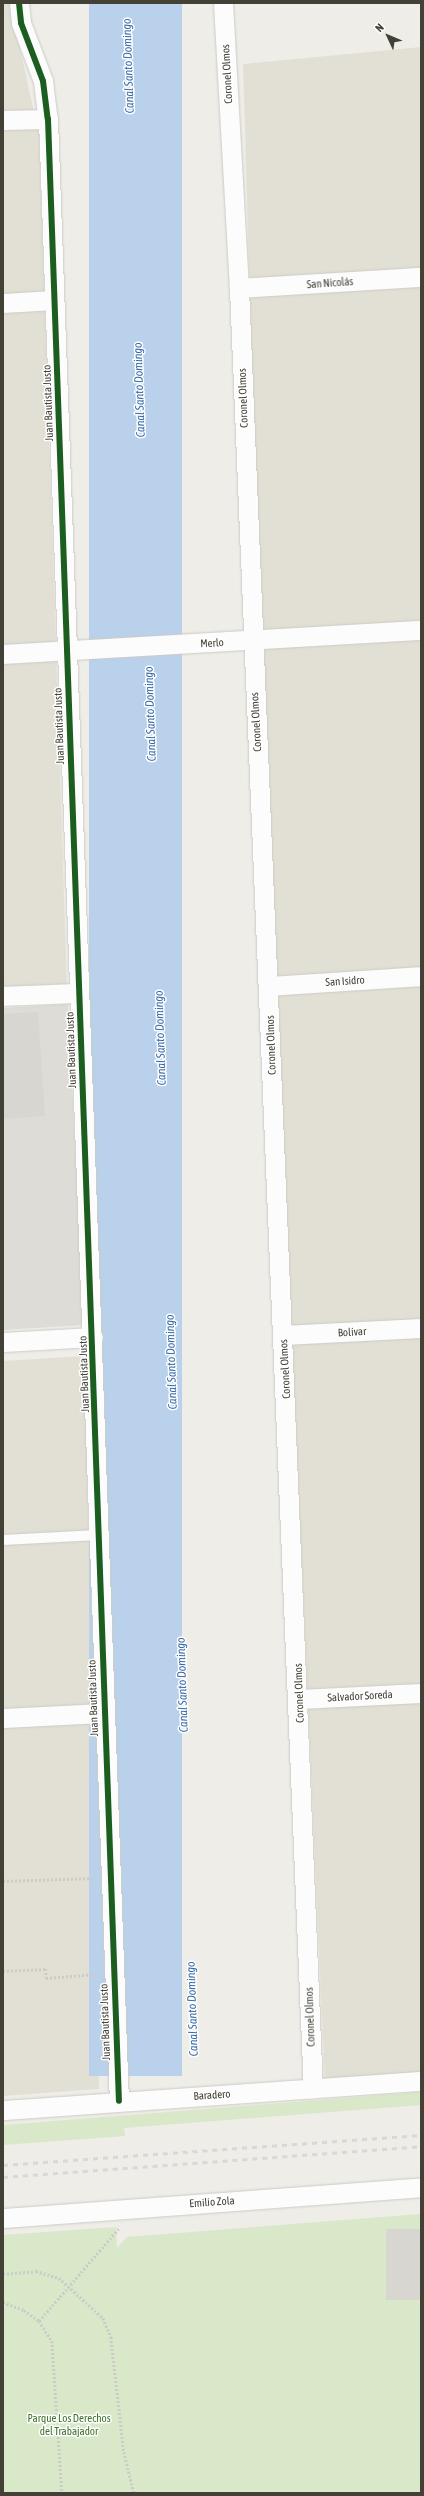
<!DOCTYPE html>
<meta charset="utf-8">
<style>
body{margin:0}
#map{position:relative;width:424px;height:2496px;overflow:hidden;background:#eeede8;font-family:"Asap Condensed",sans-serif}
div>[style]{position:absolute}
.residential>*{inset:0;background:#e2e0d5}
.industrial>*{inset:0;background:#dedcd6}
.green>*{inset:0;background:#d8e8c9}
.water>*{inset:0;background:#bad1eb;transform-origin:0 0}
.building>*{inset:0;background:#d8d6d0;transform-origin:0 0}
.path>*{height:2.5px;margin-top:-1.25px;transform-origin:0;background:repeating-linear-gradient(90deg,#cccbc7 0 2px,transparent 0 4px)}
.roads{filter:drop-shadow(0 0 1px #cccbc5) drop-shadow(0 0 1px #cccbc5)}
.service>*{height:10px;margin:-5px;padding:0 5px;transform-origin:5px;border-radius:5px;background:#fcfcfc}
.minor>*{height:19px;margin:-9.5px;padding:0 9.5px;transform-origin:9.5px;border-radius:9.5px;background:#fcfcfc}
.rail>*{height:3px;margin-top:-1.5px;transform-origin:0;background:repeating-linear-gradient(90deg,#d8d8d7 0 5px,transparent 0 10px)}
.cycleway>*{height:6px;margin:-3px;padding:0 3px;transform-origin:3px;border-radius:3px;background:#1b5e20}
span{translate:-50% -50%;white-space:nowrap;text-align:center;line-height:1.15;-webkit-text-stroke:3px #fff;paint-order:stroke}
.street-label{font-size:11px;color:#434035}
.park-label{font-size:11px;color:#3e712c}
.water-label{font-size:12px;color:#3569a9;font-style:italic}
.frame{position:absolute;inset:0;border:4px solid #434035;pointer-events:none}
.north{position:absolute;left:368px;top:16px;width:40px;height:40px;-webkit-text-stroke:3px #fff;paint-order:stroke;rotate:314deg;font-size:11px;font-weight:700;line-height:16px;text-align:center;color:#434035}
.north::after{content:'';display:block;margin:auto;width:14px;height:18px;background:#434035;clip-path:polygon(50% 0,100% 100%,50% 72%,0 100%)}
</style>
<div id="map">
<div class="residential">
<i style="clip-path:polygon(3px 3px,10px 3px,39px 135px,67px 989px,3px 990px)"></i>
<i style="clip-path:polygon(421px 47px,421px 2075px,325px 2082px,260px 627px,243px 64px)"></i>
<i style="clip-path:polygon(85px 1356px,99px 2089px,3px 2096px,3px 1361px)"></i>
</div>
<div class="industrial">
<i style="clip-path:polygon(68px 1004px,84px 1325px,3px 1330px,3px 1008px)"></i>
</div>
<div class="green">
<i style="clip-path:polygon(421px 2092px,421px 2105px,124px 2128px,125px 2136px,3px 2145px,3px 2125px)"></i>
<i style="clip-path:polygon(421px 2214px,421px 2493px,3px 2493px,3px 2235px,116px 2227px,117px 2248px,127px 2237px)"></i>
</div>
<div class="water">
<i style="left:89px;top:3px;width:93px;height:2073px"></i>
</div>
<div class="building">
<i style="clip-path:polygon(38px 1012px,45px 1116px,3px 1119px,3px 1014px)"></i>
<i style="left:421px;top:2229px;width:71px;height:35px;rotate:90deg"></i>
</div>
<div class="path">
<i style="left:3px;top:1881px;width:91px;rotate:-1.9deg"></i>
<i style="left:3px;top:1971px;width:43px;rotate:-2.7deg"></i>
<i style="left:46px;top:1969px;width:9px;rotate:90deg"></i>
<i style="left:46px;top:1978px;width:51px;rotate:-4.5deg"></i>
<i style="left:3px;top:2274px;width:33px;rotate:-5deg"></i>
<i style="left:36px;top:2271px;width:24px;rotate:17deg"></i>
<i style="left:59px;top:2278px;width:59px;rotate:42.3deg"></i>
<i style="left:103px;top:2318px;width:21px;rotate:67deg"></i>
<i style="left:111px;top:2337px;width:116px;rotate:83.6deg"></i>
<i style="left:124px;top:2452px;width:42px;rotate:76.3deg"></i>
<i style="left:3px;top:2302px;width:22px;rotate:21deg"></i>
<i style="left:24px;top:2310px;width:19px;rotate:36deg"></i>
<i style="left:39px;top:2321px;width:24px;rotate:57deg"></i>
<i style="left:52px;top:2341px;width:152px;rotate:86.2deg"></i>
<i style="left:39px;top:2321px;width:124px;rotate:-49.2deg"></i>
</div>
<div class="roads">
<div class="service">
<i style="left:3px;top:1540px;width:95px;rotate:-3deg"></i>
</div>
<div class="minor">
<i style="left:19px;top:3px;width:20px;rotate:84deg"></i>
<i style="left:21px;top:23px;width:62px;rotate:69.2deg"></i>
<i style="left:43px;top:81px;width:38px;rotate:83deg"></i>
<i style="left:48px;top:119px;width:1983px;rotate:87.95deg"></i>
<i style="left:223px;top:3px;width:285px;rotate:86.8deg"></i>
<i style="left:239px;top:288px;width:1802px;rotate:87.65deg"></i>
<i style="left:3px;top:120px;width:45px;rotate:-1.3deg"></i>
<i style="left:239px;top:288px;width:182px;rotate:-3.5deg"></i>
<i style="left:3px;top:303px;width:51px;rotate:-3.4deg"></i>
<i style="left:3px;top:654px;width:419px;rotate:-3.3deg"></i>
<i style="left:268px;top:986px;width:153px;rotate:-3.7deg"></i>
<i style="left:3px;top:996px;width:76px;rotate:-2.3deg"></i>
<i style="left:283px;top:1335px;width:138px;rotate:-2.9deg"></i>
<i style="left:3px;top:1342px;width:90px;rotate:-3.2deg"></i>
<i style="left:299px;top:1699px;width:122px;rotate:-2.8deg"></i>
<i style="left:3px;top:1718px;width:100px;rotate:-2.9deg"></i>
<i style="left:3px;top:2110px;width:419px;rotate:-4deg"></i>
<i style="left:3px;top:2218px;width:419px;rotate:-4.2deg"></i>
</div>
</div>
<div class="rail">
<i style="left:3px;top:2165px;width:419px;rotate:-4.1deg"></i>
<i style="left:3px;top:2177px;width:419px;rotate:-4.2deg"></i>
</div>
<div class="cycleway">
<i style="left:19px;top:3px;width:20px;rotate:84deg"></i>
<i style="left:21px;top:23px;width:62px;rotate:69.2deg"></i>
<i style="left:43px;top:81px;width:38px;rotate:83deg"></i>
<i style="left:48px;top:119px;width:1983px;rotate:87.95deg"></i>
</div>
<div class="street-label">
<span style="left:227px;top:74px;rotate:-93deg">Coronel Olmos</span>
<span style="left:330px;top:283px;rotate:-4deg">San Nicolás</span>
<span style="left:243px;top:398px;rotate:-92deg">Coronel Olmos</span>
<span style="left:48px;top:403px;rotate:-92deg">Juan Bautista Justo</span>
<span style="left:212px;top:643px;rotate:-3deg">Merlo</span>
<span style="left:256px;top:722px;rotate:-93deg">Coronel Olmos</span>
<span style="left:59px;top:726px;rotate:-92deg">Juan Bautista Justo</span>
<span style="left:345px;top:981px;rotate:-4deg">San Isidro</span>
<span style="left:271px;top:1045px;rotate:-92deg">Coronel Olmos</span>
<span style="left:71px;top:1050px;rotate:-92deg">Juan Bautista Justo</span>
<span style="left:352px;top:1332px;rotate:-3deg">Bolívar</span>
<span style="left:285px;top:1369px;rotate:-93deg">Coronel Olmos</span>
<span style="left:84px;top:1374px;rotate:-92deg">Juan Bautista Justo</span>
<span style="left:299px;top:1693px;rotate:-92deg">Coronel Olmos</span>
<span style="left:360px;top:1696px;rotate:-3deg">Salvador Soreda</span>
<span style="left:93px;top:1698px;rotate:-92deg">Juan Bautista Justo</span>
<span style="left:310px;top:2017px;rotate:-92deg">Coronel Olmos</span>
<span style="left:105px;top:2022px;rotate:-92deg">Juan Bautista Justo</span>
<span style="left:212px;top:2095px;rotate:-4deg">Baradero</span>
<span style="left:212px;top:2202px;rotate:-4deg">Emilio Zola</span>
</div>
<div class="park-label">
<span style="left:69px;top:2425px">Parque Los Derechos<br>del Trabajador</span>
</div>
<div class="water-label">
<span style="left:129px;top:66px;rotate:-92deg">Canal Santo Domingo</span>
<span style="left:140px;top:390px;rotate:-92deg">Canal Santo Domingo</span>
<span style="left:151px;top:714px;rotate:-92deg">Canal Santo Domingo</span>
<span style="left:161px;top:1038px;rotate:-92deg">Canal Santo Domingo</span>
<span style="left:172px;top:1362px;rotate:-92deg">Canal Santo Domingo</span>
<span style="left:183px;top:1685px;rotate:-92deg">Canal Santo Domingo</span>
<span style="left:193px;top:2009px;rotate:-92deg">Canal Santo Domingo</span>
</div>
<div class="frame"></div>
<div class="north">N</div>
</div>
